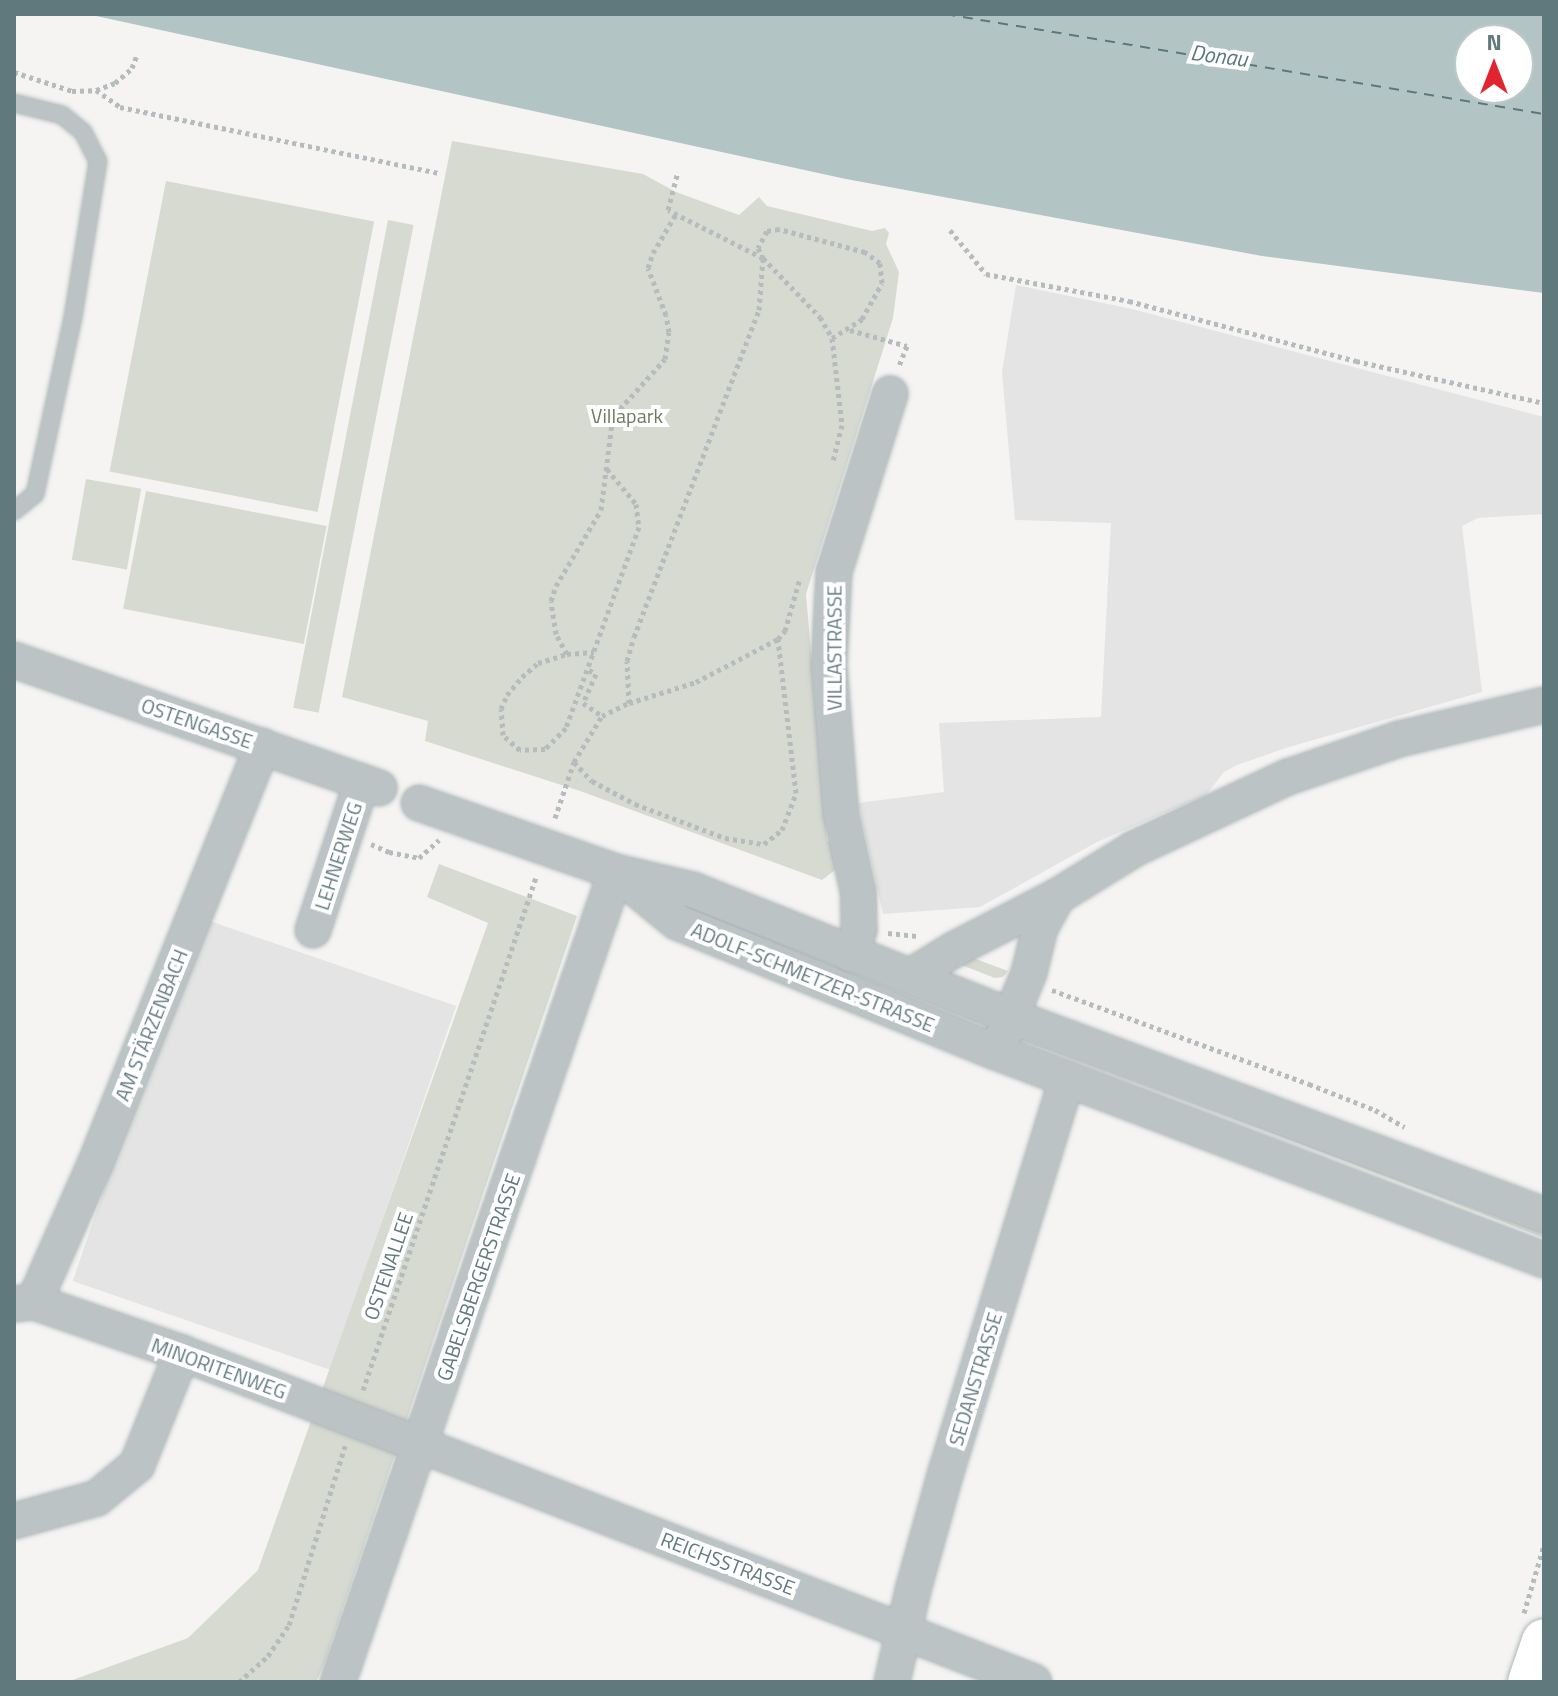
<!DOCTYPE html>
<meta charset="utf-8">
<style>
body{margin:0}
#map{position:relative;width:1558px;height:1696px;overflow:hidden;background:#f5f4f2;font-family:"Titillium Web",sans-serif}
div>[style]{position:absolute}
.built>*{inset:0;background:#e3e4e3;transform-origin:0 0}
.green>*{inset:0;background:#d7dad1;transform-origin:0 0}
.water>*{inset:0;background:#b2c4c4}
.ferry>*{height:2px;margin-top:-1px;transform-origin:0;background:repeating-linear-gradient(90deg,#5b7878 0 10px,transparent 0 18px)}
.path>*{height:5px;margin-top:-2.5px;transform-origin:0;background:repeating-linear-gradient(90deg,#b6bcbd 0 4px,transparent 0 8px)}
.roads{filter:drop-shadow(0 0 2px #acb6b8) drop-shadow(0 0 2px #acb6b8)}
.lane>*{height:16px;margin:-8px;padding:0 8px;transform-origin:8px;border-radius:8px;background:#bcc3c5}
.street>*{height:34px;margin:-17px;padding:0 17px;transform-origin:17px;border-radius:17px;background:#bcc3c5}
.secondary>*{height:44px;margin:-22px;padding:0 22px;transform-origin:22px;border-radius:22px;background:#fff}
span{translate:-50% -50%;white-space:nowrap;text-align:center;line-height:1.15;-webkit-text-stroke:8px #fff;paint-order:stroke}
.park-label{font-size:20px;color:#6e7a63}
.street-label{font-size:20px;color:#60797d}
.water-label{font-size:22px;color:#5b7878;font-style:italic}
.frame{position:absolute;inset:0;border:16px solid #60797d;pointer-events:none}
.north{position:absolute;left:1454px;top:24px;width:80px;height:80px;box-sizing:border-box;background:#fff;border:2px solid #bfc9cb;border-radius:50%;rotate:0deg;font-size:22px;font-weight:700;line-height:32px;text-align:center;color:#60797d}
.north::after{content:'';display:block;margin:auto;width:28px;height:36px;background:#e3242e;clip-path:polygon(50% 0,100% 100%,50% 72%,0 100%)}
</style>
<div id="map">
<div class="built">
<i style="clip-path:polygon(1016px 285px,1132px 309px,1544px 417px,1544px 514px,1478px 518px,1462px 526px,1482px 692px,1289px 747px,1237px 765px,1224px 772px,1206px 795px,1097px 842px,980px 907px,883px 914px,858px 803px,944px 792px,939px 723px,1101px 717px,1111px 523px,1015px 520px,1002px 372px)"></i>
<i style="left:198px;top:917px;width:273px;height:385px;rotate:19deg"></i>
</div>
<div class="green">
<i style="clip-path:polygon(452px 141px,643px 174px,676px 192px,739px 215px,759px 197px,767px 206px,872px 231px,885px 228px,889px 233px,886px 244px,899px 272px,893px 318px,806px 594px,827px 841px,836px 843px,835px 870px,822px 880px,583px 792px,425px 741px,428px 721px,342px 697px)"></i>
<i style="left:166px;top:181px;width:212px;height:296px;rotate:11deg"></i>
<i style="left:388px;top:220px;width:26px;height:497px;rotate:11deg"></i>
<i style="left:86px;top:479px;width:56px;height:82px;rotate:10deg"></i>
<i style="left:146px;top:491px;width:184px;height:120px;rotate:11deg"></i>
<i style="clip-path:polygon(439px 864px,577px 916px,323px 1667px,316px 1682px,67px 1682px,188px 1638px,258px 1570px,488px 923px,427px 897px)"></i>
<i style="clip-path:polygon(965px 955px,1008px 971px,1003px 977px,995px 978px,956px 963px)"></i>
<i style="clip-path:polygon(1045px 1045px,1544px 1231px,1544px 1238px)"></i>
</div>
<div class="water">
<i style="clip-path:polygon(evenodd,87px 14px,1544px 14px,1544px 293px,1262px 256px,846px 179px,87px 14px,1470px 40px,1518px 40px,1518px 88px,1470px 88px,1470px 40px)"></i>
</div>
<div class="ferry">
<i style="left:945px;top:14px;width:607px;rotate:9.48deg"></i>
</div>
<div class="path">
<i style="left:14px;top:72px;width:61px;rotate:18.1deg"></i>
<i style="left:72px;top:91px;width:24px;rotate:-2deg"></i>
<i style="left:96px;top:90px;width:29px;rotate:35deg"></i>
<i style="left:120px;top:107px;width:325px;rotate:11.7deg"></i>
<i style="left:96px;top:90px;width:20px;rotate:-20deg"></i>
<i style="left:115px;top:83px;width:23px;rotate:-41deg"></i>
<i style="left:132px;top:68px;width:14px;rotate:-69deg"></i>
<i style="left:950px;top:230px;width:57px;rotate:50.7deg"></i>
<i style="left:986px;top:274px;width:146px;rotate:10.7deg"></i>
<i style="left:1129px;top:301px;width:235px;rotate:14.8deg"></i>
<i style="left:1356px;top:361px;width:193px;rotate:12.6deg"></i>
<i style="left:850px;top:330px;width:59px;rotate:15.7deg"></i>
<i style="left:907px;top:346px;width:22px;rotate:112deg"></i>
<i style="left:832px;top:338px;width:36px;rotate:-32deg"></i>
<i style="left:862px;top:319px;width:41px;rotate:-60.9deg"></i>
<i style="left:882px;top:283px;width:20px;rotate:-96deg"></i>
<i style="left:880px;top:263px;width:19px;rotate:-144deg"></i>
<i style="left:865px;top:252px;width:89px;rotate:-165deg"></i>
<i style="left:779px;top:229px;width:12px;rotate:171deg"></i>
<i style="left:767px;top:231px;width:19px;rotate:118deg"></i>
<i style="left:758px;top:248px;width:11px;rotate:63deg"></i>
<i style="left:763px;top:258px;width:82px;rotate:46deg"></i>
<i style="left:820px;top:317px;width:24px;rotate:60deg"></i>
<i style="left:832px;top:338px;width:88px;rotate:83.4deg"></i>
<i style="left:842px;top:425px;width:37px;rotate:104deg"></i>
<i style="left:607px;top:469px;width:45px;rotate:50.4deg"></i>
<i style="left:636px;top:504px;width:23px;rotate:83deg"></i>
<i style="left:639px;top:527px;width:214px;rotate:110deg"></i>
<i style="left:566px;top:728px;width:30px;rotate:135deg"></i>
<i style="left:545px;top:749px;width:25px;rotate:178deg"></i>
<i style="left:520px;top:750px;width:23px;rotate:-139deg"></i>
<i style="left:503px;top:735px;width:26px;rotate:-94deg"></i>
<i style="left:501px;top:709px;width:15px;rotate:-67deg"></i>
<i style="left:507px;top:695px;width:23px;rotate:-50deg"></i>
<i style="left:522px;top:677px;width:21px;rotate:-41deg"></i>
<i style="left:538px;top:663px;width:30px;rotate:-17deg"></i>
<i style="left:567px;top:654px;width:23px;rotate:-119deg"></i>
<i style="left:556px;top:634px;width:33px;rotate:-99deg"></i>
<i style="left:551px;top:601px;width:16px;rotate:-72deg"></i>
<i style="left:556px;top:586px;width:88px;rotate:-59.4deg"></i>
<i style="left:601px;top:510px;width:88px;rotate:-82.8deg"></i>
<i style="left:612px;top:423px;width:16px;rotate:-60deg"></i>
<i style="left:620px;top:409px;width:67px;rotate:-48deg"></i>
<i style="left:665px;top:359px;width:27px;rotate:-82deg"></i>
<i style="left:669px;top:332px;width:17px;rotate:-100deg"></i>
<i style="left:666px;top:315px;width:50px;rotate:-111deg"></i>
<i style="left:648px;top:268px;width:16px;rotate:-72deg"></i>
<i style="left:653px;top:253px;width:45px;rotate:-59.5deg"></i>
<i style="left:567px;top:654px;width:27px;rotate:-4deg"></i>
<i style="left:589px;top:670px;width:8px;rotate:30deg"></i>
<i style="left:596px;top:674px;width:32px;rotate:114deg"></i>
<i style="left:583px;top:703px;width:23px;rotate:34deg"></i>
<i style="left:629px;top:703px;width:70px;rotate:-17.4deg"></i>
<i style="left:696px;top:682px;width:93px;rotate:-27.7deg"></i>
<i style="left:778px;top:639px;width:11px;rotate:-49deg"></i>
<i style="left:785px;top:631px;width:55px;rotate:-74.2deg"></i>
<i style="left:574px;top:762px;width:26px;rotate:47deg"></i>
<i style="left:592px;top:781px;width:49px;rotate:28.1deg"></i>
<i style="left:635px;top:804px;width:96px;rotate:20.7deg"></i>
<i style="left:725px;top:838px;width:39px;rotate:9deg"></i>
<i style="left:764px;top:844px;width:23px;rotate:-38deg"></i>
<i style="left:782px;top:830px;width:40px;rotate:-69deg"></i>
<i style="left:796px;top:793px;width:155px;rotate:-96.7deg"></i>
<i style="left:555px;top:818px;width:59px;rotate:-71.3deg"></i>
<i style="left:574px;top:762px;width:54px;rotate:-58.7deg"></i>
<i style="left:602px;top:716px;width:30px;rotate:-26deg"></i>
<i style="left:629px;top:703px;width:42px;rotate:-92.7deg"></i>
<i style="left:627px;top:661px;width:25px;rotate:-74deg"></i>
<i style="left:634px;top:637px;width:350px;rotate:-69.1deg"></i>
<i style="left:759px;top:310px;width:52px;rotate:-85.6deg"></i>
<i style="left:763px;top:258px;width:106px;rotate:-153.2deg"></i>
<i style="left:668px;top:210px;width:40px;rotate:-75.6deg"></i>
<i style="left:371px;top:844px;width:20px;rotate:24deg"></i>
<i style="left:389px;top:852px;width:31px;rotate:11deg"></i>
<i style="left:419px;top:858px;width:27px;rotate:-42deg"></i>
<i style="left:888px;top:933px;width:30px;rotate:6deg"></i>
<i style="left:1052px;top:990px;width:274px;rotate:20.1deg"></i>
<i style="left:1309px;top:1084px;width:71px;rotate:21.5deg"></i>
<i style="left:1375px;top:1110px;width:34px;rotate:30deg"></i>
<i style="left:363px;top:1390px;width:541px;rotate:-71.36deg"></i>
<i style="left:1524px;top:1613px;width:71px;rotate:-73.6deg"></i>
<i style="left:239px;top:1682px;width:39px;rotate:-42deg"></i>
<i style="left:268px;top:1656px;width:37px;rotate:-56deg"></i>
<i style="left:289px;top:1625px;width:188px;rotate:-72.6deg"></i>
</div>
<div class="roads">
<div class="lane">
<i style="left:14px;top:103px;width:49px;rotate:14deg"></i>
<i style="left:62px;top:115px;width:27px;rotate:39deg"></i>
<i style="left:83px;top:132px;width:33px;rotate:63deg"></i>
<i style="left:98px;top:161px;width:158px;rotate:99.1deg"></i>
<i style="left:73px;top:317px;width:181px;rotate:102.1deg"></i>
<i style="left:35px;top:494px;width:27px;rotate:141deg"></i>
</div>
<div class="street">
<i style="left:14px;top:660px;width:387px;rotate:19.3deg"></i>
<i style="left:419px;top:803px;width:209px;rotate:19.3deg"></i>
<i style="left:616px;top:872px;width:79px;rotate:13.2deg"></i>
<i style="left:693px;top:890px;width:343px;rotate:21.7deg"></i>
<i style="left:1012px;top:1017px;width:568px;rotate:20.41deg"></i>
<i style="left:622px;top:877px;width:71px;rotate:39.3deg"></i>
<i style="left:677px;top:922px;width:344px;rotate:22.2deg"></i>
<i style="left:996px;top:1052px;width:586px;rotate:20.78deg"></i>
<i style="left:313px;top:930px;width:156px;rotate:-71.7deg"></i>
<i style="left:850px;top:954px;width:26px;rotate:-69deg"></i>
<i style="left:859px;top:930px;width:39px;rotate:-91deg"></i>
<i style="left:858px;top:891px;width:79px;rotate:-102.4deg"></i>
<i style="left:841px;top:814px;width:148px;rotate:-94.6deg"></i>
<i style="left:829px;top:666px;width:94px;rotate:-87deg"></i>
<i style="left:834px;top:572px;width:187px;rotate:-72.5deg"></i>
<i style="left:911px;top:976px;width:52px;rotate:-31.5deg"></i>
<i style="left:955px;top:949px;width:116px;rotate:-27.2deg"></i>
<i style="left:1058px;top:896px;width:89px;rotate:-31.7deg"></i>
<i style="left:1134px;top:849px;width:170px;rotate:-25.1deg"></i>
<i style="left:1288px;top:777px;width:117px;rotate:-18.9deg"></i>
<i style="left:1399px;top:739px;width:149px;rotate:-13.2deg"></i>
<i style="left:1003px;top:1036px;width:68px;rotate:-67.6deg"></i>
<i style="left:1029px;top:973px;width:46px;rotate:-76.3deg"></i>
<i style="left:1040px;top:928px;width:37px;rotate:-61deg"></i>
<i style="left:34px;top:1302px;width:153px;rotate:-66.1deg"></i>
<i style="left:96px;top:1162px;width:448px;rotate:-68.2deg"></i>
<i style="left:14px;top:1304px;width:20px;rotate:-6deg"></i>
<i style="left:34px;top:1302px;width:157px;rotate:19deg"></i>
<i style="left:182px;top:1353px;width:913px;rotate:21.11deg"></i>
<i style="left:14px;top:1521px;width:86px;rotate:-15.5deg"></i>
<i style="left:97px;top:1498px;width:52px;rotate:-39.5deg"></i>
<i style="left:137px;top:1465px;width:121px;rotate:-68.1deg"></i>
<i style="left:338px;top:1682px;width:856px;rotate:-71.06deg"></i>
<i style="left:892px;top:1682px;width:94px;rotate:-77.1deg"></i>
<i style="left:913px;top:1590px;width:123px;rotate:-74.4deg"></i>
<i style="left:946px;top:1472px;width:411px;rotate:-72.9deg"></i>
</div>
<div class="secondary">
<i style="left:1530px;top:1682px;width:43px;rotate:-71.1deg"></i>
</div>
</div>
<div class="park-label">
<span style="left:627px;top:415px">Villapark</span>
</div>
<div class="street-label">
<span style="left:834px;top:648px;rotate:-90deg">VILLASTRASSE</span>
<span style="left:197px;top:723px;rotate:19deg">OSTENGASSE</span>
<span style="left:338px;top:856px;rotate:-72deg">LEHNERWEG</span>
<span style="left:813px;top:977px;rotate:22deg">ADOLF-SCHMETZER-STRASSE</span>
<span style="left:151px;top:1025px;rotate:-68deg">AM STÄRZENBACH</span>
<span style="left:388px;top:1266px;rotate:-71deg">OSTENALLEE</span>
<span style="left:478px;top:1277px;rotate:-71deg">GABELSBERGERSTRASSE</span>
<span style="left:219px;top:1368px;rotate:20deg">MINORITENWEG</span>
<span style="left:975px;top:1379px;rotate:-73deg">SEDANSTRASSE</span>
<span style="left:728px;top:1563px;rotate:21deg">REICHSSTRASSE</span>
</div>
<div class="water-label">
<span style="left:1219px;top:56px;rotate:7deg">Donau</span>
</div>
<div class="frame"></div>
<div class="north">N</div>
</div>
